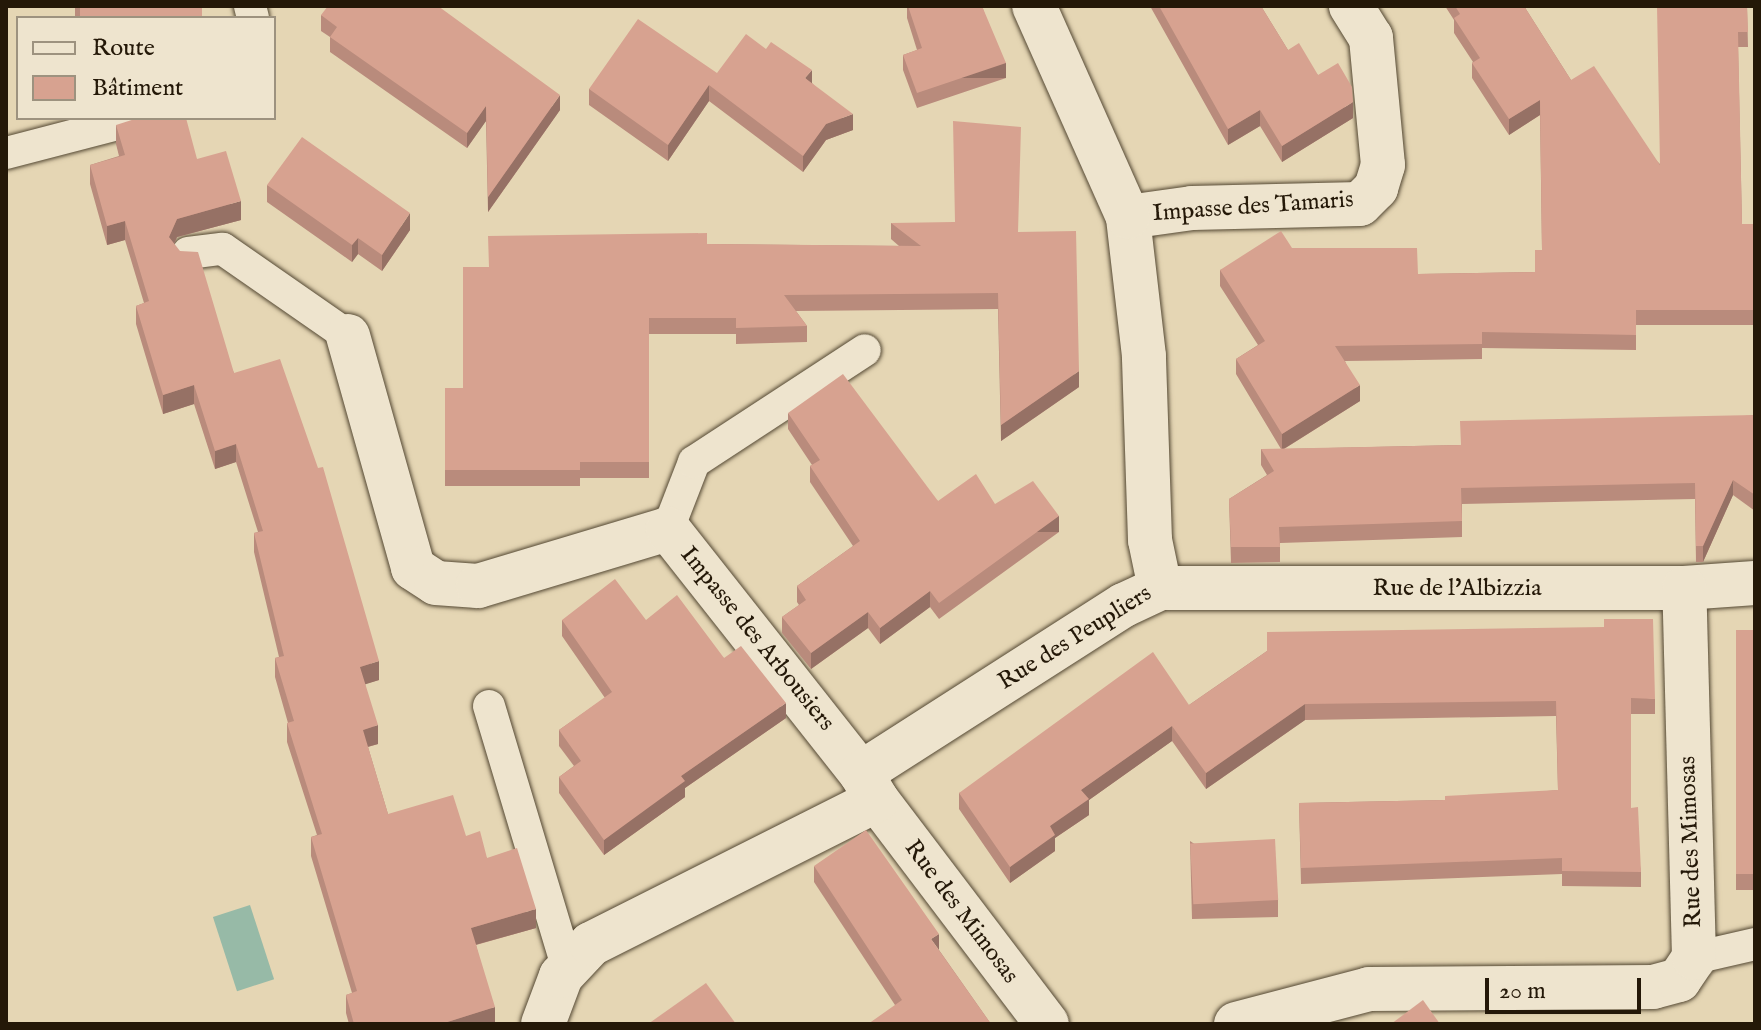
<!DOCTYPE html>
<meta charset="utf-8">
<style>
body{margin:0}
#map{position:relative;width:1761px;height:1030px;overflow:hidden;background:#e5d6b4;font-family:"IM FELL English",serif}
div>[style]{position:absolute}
.water>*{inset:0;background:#97baa7;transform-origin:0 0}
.roads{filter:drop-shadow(0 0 2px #544833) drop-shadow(0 0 2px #544833)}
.lane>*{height:32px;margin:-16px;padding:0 16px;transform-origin:16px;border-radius:16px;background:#eee4ce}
.street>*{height:44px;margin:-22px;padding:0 22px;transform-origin:22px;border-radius:22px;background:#eee4ce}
.wall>*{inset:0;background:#b98b7c;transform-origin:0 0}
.shaded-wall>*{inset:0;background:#967165;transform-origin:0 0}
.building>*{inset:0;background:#d7a290;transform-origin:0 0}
span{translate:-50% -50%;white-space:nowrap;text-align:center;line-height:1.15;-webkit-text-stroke:6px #eee4ce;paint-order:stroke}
.street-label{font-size:24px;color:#241808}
.frame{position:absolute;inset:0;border:8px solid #241808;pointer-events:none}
.legend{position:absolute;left:16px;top:16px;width:260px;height:104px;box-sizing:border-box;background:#eee4ce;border:2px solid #9d927f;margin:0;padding:10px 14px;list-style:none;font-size:24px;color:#241808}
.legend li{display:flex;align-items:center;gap:16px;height:40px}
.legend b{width:40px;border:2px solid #9d927f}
.scale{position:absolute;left:1485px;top:978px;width:156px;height:36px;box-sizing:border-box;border:4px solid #241808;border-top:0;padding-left:10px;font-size:24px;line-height:28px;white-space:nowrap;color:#241808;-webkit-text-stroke:6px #eee4ce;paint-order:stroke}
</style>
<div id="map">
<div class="water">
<i style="left:250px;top:905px;width:78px;height:39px;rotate:72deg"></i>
</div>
<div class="roads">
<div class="lane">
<i style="left:250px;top:6px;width:12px;rotate:76deg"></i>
<i style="left:6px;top:153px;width:138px;rotate:-14.6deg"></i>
<i style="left:188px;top:253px;width:35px;rotate:-7deg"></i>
<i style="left:223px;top:249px;width:152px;rotate:34.8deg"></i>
<i style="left:668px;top:529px;width:72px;rotate:-68.8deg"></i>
<i style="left:694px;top:462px;width:204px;rotate:-33.2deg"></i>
<i style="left:489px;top:706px;width:276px;rotate:73.3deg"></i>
<i style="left:1694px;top:958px;width:63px;rotate:-12.9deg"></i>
</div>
<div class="street">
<i style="left:1128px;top:217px;width:65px;rotate:-8deg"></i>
<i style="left:1192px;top:208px;width:168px;rotate:-1.4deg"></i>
<i style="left:1360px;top:204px;width:23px;rotate:-45deg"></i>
<i style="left:1376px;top:188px;width:24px;rotate:-73deg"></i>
<i style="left:1383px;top:165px;width:128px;rotate:-95.4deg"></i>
<i style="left:1371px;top:38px;width:38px;rotate:-122deg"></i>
<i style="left:348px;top:336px;width:241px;rotate:74.3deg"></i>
<i style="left:413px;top:568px;width:27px;rotate:33deg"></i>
<i style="left:436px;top:583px;width:42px;rotate:4.1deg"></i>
<i style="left:478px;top:586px;width:198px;rotate:-16.7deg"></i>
<i style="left:668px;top:529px;width:311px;rotate:51.7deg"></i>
<i style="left:1160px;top:588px;width:524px"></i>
<i style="left:1684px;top:588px;width:71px;rotate:-4deg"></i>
<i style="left:877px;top:800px;width:281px;rotate:52.8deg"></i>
<i style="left:543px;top:1024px;width:51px;rotate:-69.4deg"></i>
<i style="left:561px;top:976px;width:44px;rotate:-46.8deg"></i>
<i style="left:591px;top:944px;width:320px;rotate:-26.7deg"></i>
<i style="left:877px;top:800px;width:31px;rotate:-121deg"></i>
<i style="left:861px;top:773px;width:312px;rotate:-32.6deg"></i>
<i style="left:1124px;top:605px;width:40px;rotate:-25deg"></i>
<i style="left:1160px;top:588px;width:49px;rotate:-101.8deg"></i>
<i style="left:1150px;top:540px;width:184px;rotate:-91.9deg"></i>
<i style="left:1144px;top:356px;width:140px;rotate:-96.6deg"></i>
<i style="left:1128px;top:217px;width:231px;rotate:-114deg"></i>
<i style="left:1236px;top:1024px;width:138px;rotate:-14.7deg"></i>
<i style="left:1369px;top:989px;width:284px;rotate:-0.4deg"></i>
<i style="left:1653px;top:987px;width:27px;rotate:-15deg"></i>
<i style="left:1679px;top:980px;width:27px;rotate:-56deg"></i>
<i style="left:1694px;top:958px;width:370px;rotate:-91.5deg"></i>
</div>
</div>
<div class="wall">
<i style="left:75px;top:6px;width:127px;height:12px"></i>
<i style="clip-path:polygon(907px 6px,982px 6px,1006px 78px,917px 108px,903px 70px,903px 55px,917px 50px,907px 18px)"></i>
<i style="clip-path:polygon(1150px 6px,1261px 6px,1288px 50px,1318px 75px,1353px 118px,1282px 162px,1260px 126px,1228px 145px)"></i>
<i style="clip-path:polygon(1445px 6px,1524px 6px,1571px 80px,1660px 164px,1747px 6px,1748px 47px,1738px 47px,1742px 224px,1755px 224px,1755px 325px,1636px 325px,1636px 350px,1482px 348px,1482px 359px,1345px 361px,1360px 401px,1284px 449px,1460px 445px,1755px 415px,1755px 511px,1733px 495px,1703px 562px,1696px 562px,1695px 499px,1462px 504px,1462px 537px,1280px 543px,1280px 562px,1231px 563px,1229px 499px,1267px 475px,1261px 465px,1261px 449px,1281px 449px,1236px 374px,1236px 359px,1258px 345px,1220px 286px,1220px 270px,1292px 248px,1418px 274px,1535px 272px,1542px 250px,1540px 115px,1509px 135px,1472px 78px,1472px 63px,1473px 62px,1454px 33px,1454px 20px)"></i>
<i style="clip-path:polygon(321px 15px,560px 110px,488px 212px,486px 121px,467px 148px,330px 52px,330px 37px,321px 31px)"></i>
<i style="clip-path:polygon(717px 73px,812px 83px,853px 130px,826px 140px,803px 172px,709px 101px,668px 161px,589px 105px,589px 89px)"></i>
<i style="clip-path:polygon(116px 125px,197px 159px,241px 220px,177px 237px,174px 244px,234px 373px,379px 680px,365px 684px,378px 744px,368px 747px,388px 814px,466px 836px,487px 858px,536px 928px,476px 945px,495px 1024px,349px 1024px,346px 1013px,346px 995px,352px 993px,311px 856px,311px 837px,317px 835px,287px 742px,287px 723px,288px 723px,275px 677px,275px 658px,279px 657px,254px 552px,254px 533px,258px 532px,236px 462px,215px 469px,194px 404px,163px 414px,136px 324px,136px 306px,144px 303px,125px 240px,107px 245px,90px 184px,90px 165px,119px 156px,116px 144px)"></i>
<i style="clip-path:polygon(267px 185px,410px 230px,382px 271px,358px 254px,352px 262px,267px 202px)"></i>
<i style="clip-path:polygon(891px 223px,1018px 232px,1079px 387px,1001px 441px,998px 309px,796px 311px,807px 326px,807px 342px,736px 344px,736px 334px,649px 334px,649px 478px,580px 478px,580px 486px,445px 486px,445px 388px,463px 388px,489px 267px,707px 244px,899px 246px,891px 239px)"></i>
<i style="clip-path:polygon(788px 413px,938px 501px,995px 504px,1059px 532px,939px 619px,930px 607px,880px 644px,868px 628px,811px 669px,782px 633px,782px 617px,799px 605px,797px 602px,797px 586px,853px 546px,810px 482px,810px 466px,812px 465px,788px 429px)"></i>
<i style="clip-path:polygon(562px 620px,646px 620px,724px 658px,786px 718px,685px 788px,685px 797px,604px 855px,559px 793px,559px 777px,574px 766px,559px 746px,559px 730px,605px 698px,562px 636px)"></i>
<i style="left:1736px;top:630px;width:19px;height:260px"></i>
<i style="clip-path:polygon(1267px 651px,1655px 699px,1655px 714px,1631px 714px,1631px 808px,1641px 872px,1641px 887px,1562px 886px,1562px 874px,1301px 884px,1299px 803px,1445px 800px,1558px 790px,1556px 716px,1305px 720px,1206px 789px,1172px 741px,1089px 800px,1089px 815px,1055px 838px,1055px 851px,1010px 883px,959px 809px,959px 793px,1189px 705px)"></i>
<i style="clip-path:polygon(1190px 841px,1278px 900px,1278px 917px,1192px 919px)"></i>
<i style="clip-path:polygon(814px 866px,939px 950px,991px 1024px,895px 1005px,814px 882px)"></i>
</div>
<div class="shaded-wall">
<i style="left:1006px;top:63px;width:15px;height:94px;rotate:90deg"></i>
<i style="clip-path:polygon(812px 70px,812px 86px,805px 78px)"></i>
<i style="clip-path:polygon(709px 85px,709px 101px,668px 161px,668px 145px)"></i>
<i style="clip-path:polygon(560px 95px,560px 110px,488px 212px,488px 197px)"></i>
<i style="clip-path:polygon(1540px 100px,1540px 115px,1509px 135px,1509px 119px)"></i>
<i style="clip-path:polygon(1353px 102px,1353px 118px,1282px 162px,1282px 146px)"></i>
<i style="clip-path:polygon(486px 106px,486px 121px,467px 148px,467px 133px)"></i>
<i style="clip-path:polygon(1260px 110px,1260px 126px,1228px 145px,1228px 129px)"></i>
<i style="clip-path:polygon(853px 114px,853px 130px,826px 140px,803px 172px,803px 156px,826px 124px)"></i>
<i style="clip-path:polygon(241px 201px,241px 220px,177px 237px,169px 256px,169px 237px,177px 219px)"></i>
<i style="clip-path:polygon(410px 213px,410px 230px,382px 271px,382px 255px)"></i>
<i style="clip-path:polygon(125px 221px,125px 240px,107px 245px,107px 226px)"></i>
<i style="clip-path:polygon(358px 238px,358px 254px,352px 262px,352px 245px)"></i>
<i style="clip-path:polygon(1079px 371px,1079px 387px,1001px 441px,1001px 425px)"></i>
<i style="clip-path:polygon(194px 385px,194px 404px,163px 414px,163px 395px)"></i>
<i style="clip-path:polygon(1360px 385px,1360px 401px,1282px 450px,1282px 434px)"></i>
<i style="clip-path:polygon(236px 444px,236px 462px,215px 469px,215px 451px)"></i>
<i style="clip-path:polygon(1733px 480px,1733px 495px,1703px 562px,1703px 546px)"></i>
<i style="left:1059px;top:516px;width:16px;height:148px;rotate:90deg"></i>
<i style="clip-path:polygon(930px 591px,930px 607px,880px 644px,880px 628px)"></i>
<i style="clip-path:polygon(868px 612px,868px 628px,811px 669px,811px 653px)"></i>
<i style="clip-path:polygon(379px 661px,379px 680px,360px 686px,360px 667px)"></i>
<i style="clip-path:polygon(786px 703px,786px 718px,685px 788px,685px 797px,604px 855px,604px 840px,681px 776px)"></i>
<i style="clip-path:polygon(1305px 704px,1305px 720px,1206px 789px,1206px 773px)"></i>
<i style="clip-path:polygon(378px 725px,378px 744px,363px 748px,363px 730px)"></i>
<i style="clip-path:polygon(1172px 726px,1172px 741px,1089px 800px,1089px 815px,1055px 838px,1055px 851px,1010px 883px,1010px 867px,1050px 826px,1081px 790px)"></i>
<i style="clip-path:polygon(536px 909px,536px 928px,471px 946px,471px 928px)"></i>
<i style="clip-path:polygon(939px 934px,939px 950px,931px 939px)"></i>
<i style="clip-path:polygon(495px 1007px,495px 1024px,441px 1024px)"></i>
</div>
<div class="building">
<i style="left:80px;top:6px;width:122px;height:13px"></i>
<i style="clip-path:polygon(328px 6px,438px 6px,560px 95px,488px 197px,486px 106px,467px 133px,330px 37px,337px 27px,321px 15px)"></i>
<i style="clip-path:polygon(908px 6px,982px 6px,1006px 63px,917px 93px,903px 55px,922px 48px)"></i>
<i style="clip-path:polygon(1159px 6px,1261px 6px,1288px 50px,1299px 43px,1318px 75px,1338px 63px,1352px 87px,1353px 102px,1282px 146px,1260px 110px,1228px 129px)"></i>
<i style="clip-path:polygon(1455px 6px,1524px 6px,1571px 80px,1594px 66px,1660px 165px,1657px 6px,1747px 6px,1748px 32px,1738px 32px,1742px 224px,1755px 224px,1755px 310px,1636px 310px,1636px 335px,1482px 332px,1482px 344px,1335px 346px,1360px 385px,1282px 434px,1236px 359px,1265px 341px,1220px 270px,1281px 231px,1292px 248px,1417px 248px,1418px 274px,1535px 272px,1535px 250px,1542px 250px,1540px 100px,1509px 119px,1472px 63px,1480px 58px,1454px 18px,1460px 14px)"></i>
<i style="clip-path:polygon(638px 19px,717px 73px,746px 34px,766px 49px,771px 42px,812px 70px,805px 78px,853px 114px,826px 124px,803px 156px,709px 85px,668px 145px,589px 89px)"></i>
<i style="clip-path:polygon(138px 118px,186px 118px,197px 159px,226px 151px,241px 201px,177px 219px,169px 237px,180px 251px,198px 252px,234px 373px,280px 359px,318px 468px,323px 467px,379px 661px,360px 667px,378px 725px,363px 730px,388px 814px,453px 795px,466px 836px,480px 831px,487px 858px,517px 848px,536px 909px,471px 928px,495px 1007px,441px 1024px,354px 1024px,346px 995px,357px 991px,311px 837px,322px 834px,287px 723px,294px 721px,275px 658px,284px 656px,254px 533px,263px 531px,236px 444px,215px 451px,194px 385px,163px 395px,136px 306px,149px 301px,125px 221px,107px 226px,90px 165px,125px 155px,116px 125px)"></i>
<i style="clip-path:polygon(953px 121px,1021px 127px,1018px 232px,1076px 231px,1079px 371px,1001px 425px,998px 293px,784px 295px,807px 326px,736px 328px,736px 318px,649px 318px,649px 462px,580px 462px,580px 470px,445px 470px,445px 388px,463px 388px,463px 267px,489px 267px,488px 236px,707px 233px,707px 244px,921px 246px,891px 223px,955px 222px)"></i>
<i style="clip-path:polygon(302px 137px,410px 213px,382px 255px,358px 238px,352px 245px,267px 185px)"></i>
<i style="clip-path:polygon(843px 374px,938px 501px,976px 474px,995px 504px,1033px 481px,1059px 516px,939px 603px,930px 591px,880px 628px,868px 612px,811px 653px,782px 617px,806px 600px,797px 586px,860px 541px,810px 466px,820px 460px,788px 413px)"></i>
<i style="clip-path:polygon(1755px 415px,1755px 495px,1733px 480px,1703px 546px,1696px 546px,1695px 483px,1461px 488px,1462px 521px,1279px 527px,1280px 547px,1231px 547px,1229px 499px,1274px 471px,1261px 449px,1461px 445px,1460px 421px)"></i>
<i style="clip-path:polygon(615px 579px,646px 620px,677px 595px,724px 658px,741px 646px,786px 703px,681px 776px,685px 781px,604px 840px,559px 777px,581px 761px,559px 730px,612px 692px,562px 620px)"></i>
<i style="clip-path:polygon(1604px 619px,1653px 619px,1655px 699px,1631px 698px,1631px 808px,1638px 807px,1641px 872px,1562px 871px,1562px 858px,1301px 868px,1299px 803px,1445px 800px,1445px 796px,1558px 790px,1556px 701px,1305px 704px,1206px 773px,1172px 726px,1081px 790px,1089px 799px,1050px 826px,1055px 835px,1010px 867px,959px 793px,1153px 652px,1189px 705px,1267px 651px,1267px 632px,1604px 627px)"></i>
<i style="left:1736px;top:630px;width:19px;height:244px"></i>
<i style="clip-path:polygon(866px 830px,939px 934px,931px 939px,991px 1024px,868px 1024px,902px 1000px,814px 866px)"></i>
<i style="left:1275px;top:839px;width:61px;height:85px;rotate:87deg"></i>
<i style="clip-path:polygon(706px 983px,736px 1024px,648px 1024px)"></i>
<i style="clip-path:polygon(1423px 1000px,1440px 1024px,1391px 1024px)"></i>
</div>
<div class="street-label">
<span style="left:1253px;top:207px;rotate:-4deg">Impasse des Tamaris</span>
<span style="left:1457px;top:589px">Rue de l'Albizzia</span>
<span style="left:1075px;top:638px;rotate:-32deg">Rue des Peupliers</span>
<span style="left:757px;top:639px;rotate:51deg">Impasse des Arbousiers</span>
<span style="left:1691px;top:842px;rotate:-92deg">Rue des Mimosas</span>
<span style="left:961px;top:912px;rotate:53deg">Rue des Mimosas</span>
</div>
<div class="frame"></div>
<ul class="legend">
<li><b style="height:10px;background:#eee4ce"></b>Route</li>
<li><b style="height:22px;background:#d7a290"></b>Bâtiment</li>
</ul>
<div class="scale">20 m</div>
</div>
